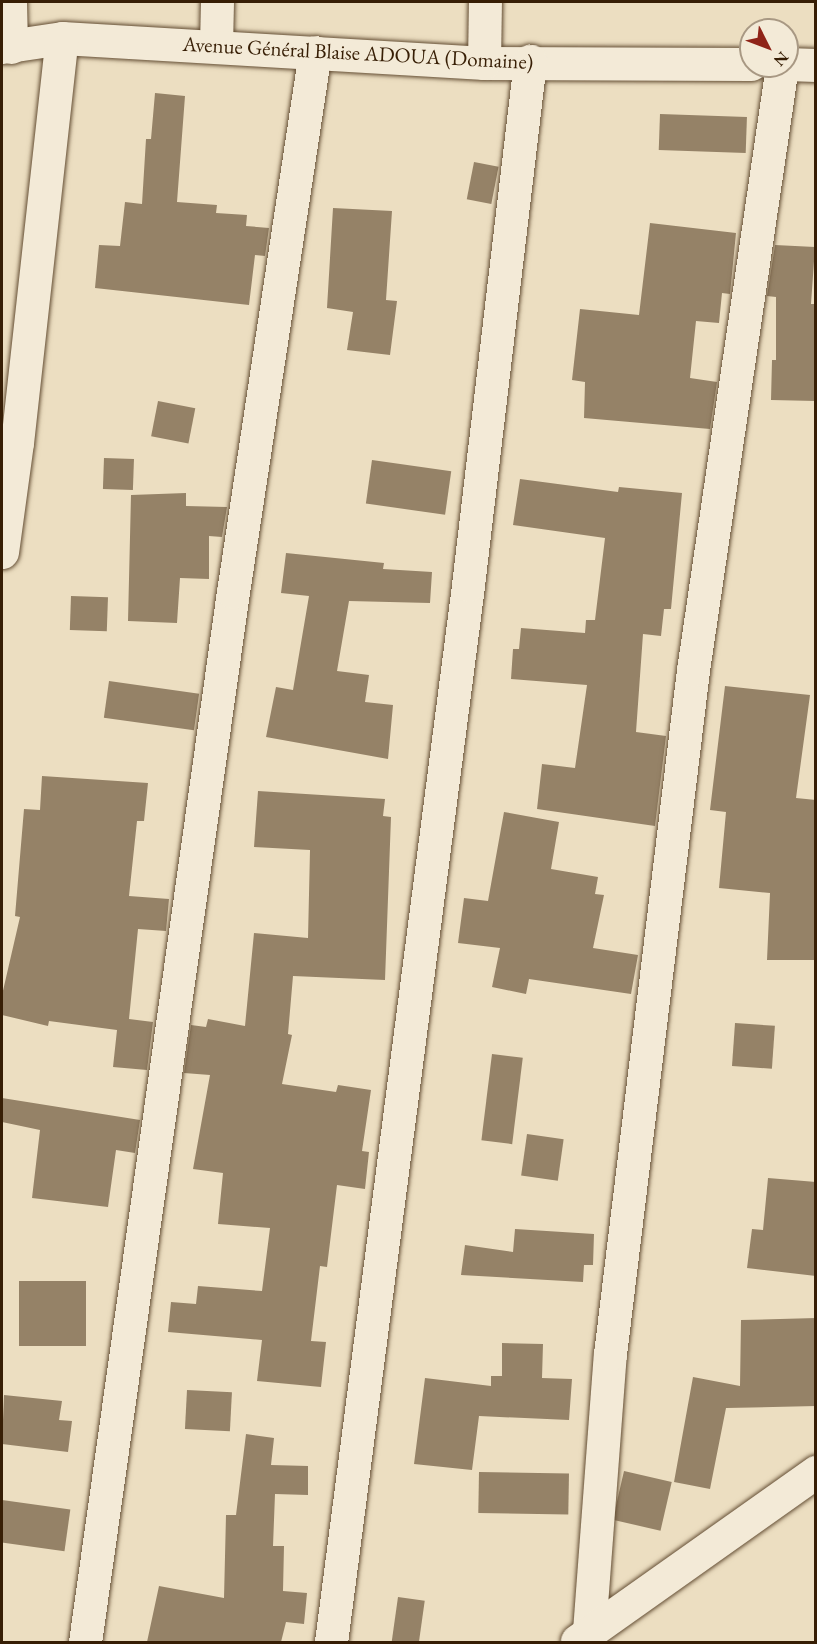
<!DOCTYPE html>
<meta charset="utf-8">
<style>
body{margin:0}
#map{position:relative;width:817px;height:1644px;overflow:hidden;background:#ecdec1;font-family:"EB Garamond",serif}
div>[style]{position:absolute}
.building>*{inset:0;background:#958267;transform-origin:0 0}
.roads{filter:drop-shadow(0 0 2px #644e34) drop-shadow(0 0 2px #644e34)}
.street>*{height:33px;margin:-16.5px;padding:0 16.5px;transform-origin:16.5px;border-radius:16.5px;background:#f3ead7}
span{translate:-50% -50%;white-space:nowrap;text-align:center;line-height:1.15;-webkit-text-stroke:4.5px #f3ead7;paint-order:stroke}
.street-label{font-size:21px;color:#371e05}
.frame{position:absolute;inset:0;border:3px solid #371e05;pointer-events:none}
.north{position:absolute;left:739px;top:18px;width:60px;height:60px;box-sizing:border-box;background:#f3ead7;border:2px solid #a89883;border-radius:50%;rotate:132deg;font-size:16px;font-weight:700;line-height:24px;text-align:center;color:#371e05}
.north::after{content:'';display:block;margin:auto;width:21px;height:27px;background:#8f2418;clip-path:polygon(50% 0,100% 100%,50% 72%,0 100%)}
</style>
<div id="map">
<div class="building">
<i style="clip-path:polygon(155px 93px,185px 96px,177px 202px,217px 205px,216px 213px,247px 215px,246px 226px,269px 228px,265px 256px,255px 255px,249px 305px,95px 288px,99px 245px,120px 246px,125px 202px,142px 204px,146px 139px,151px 139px)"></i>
<i style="left:660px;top:114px;width:87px;height:36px;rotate:2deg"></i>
<i style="left:474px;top:162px;width:25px;height:38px;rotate:11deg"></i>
<i style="clip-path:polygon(333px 208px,392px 211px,386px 300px,397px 301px,390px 355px,347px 350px,353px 312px,327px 308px)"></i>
<i style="clip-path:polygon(650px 223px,736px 233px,730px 294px,722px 293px,719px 323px,696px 321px,690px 378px,717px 382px,710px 429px,584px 418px,585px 382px,572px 380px,580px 309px,639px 315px)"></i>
<i style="clip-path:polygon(775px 245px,815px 247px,811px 304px,816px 304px,816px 401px,771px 400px,772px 360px,776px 360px,776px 297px,767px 296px)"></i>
<i style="left:158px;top:401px;width:38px;height:36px;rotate:11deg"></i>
<i style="left:104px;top:458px;width:30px;height:31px;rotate:2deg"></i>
<i style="left:372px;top:460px;width:80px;height:44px;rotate:8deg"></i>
<i style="clip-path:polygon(520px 479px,618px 492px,619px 487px,682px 493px,671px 609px,664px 609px,661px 636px,643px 634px,636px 732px,666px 736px,655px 826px,537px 809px,542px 764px,575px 768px,587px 685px,511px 679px,513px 649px,519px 649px,521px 628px,585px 633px,586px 620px,595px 620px,605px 538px,513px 525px)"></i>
<i style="clip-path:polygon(186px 493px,186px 506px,227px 507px,222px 537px,209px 536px,209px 579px,180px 578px,177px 623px,128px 621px,131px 495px)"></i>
<i style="clip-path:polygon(286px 553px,384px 563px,383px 569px,432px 572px,430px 603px,349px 601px,337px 671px,369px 675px,365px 702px,393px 705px,388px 759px,266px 737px,276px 687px,293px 690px,309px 596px,281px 593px)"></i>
<i style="left:71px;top:596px;width:37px;height:34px;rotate:2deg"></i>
<i style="left:109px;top:681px;width:91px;height:37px;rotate:8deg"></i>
<i style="clip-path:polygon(725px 686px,810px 695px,796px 798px,816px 800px,816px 960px,767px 960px,770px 893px,719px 888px,726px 812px,710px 810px)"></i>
<i style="clip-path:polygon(42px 776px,148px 783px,144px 821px,137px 821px,129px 896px,169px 899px,166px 931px,138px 929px,129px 1019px,153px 1022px,147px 1070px,113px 1067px,117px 1030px,49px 1021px,48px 1026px,2px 1015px,2px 995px,20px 917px,15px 916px,24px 809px,40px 810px)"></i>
<i style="clip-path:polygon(258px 791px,385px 799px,383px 816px,391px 817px,385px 980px,293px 976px,288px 1034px,292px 1035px,282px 1084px,336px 1092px,338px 1085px,371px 1090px,362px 1151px,369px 1152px,365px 1189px,337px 1185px,327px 1267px,320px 1266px,311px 1341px,326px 1342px,321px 1387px,257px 1381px,262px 1340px,168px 1332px,171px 1302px,196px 1304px,198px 1286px,262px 1291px,270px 1228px,218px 1224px,223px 1173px,193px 1169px,210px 1075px,184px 1073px,191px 1025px,206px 1027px,208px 1019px,245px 1026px,254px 933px,308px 938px,310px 850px,254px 847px)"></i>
<i style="clip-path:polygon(504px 812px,559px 822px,551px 869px,598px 877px,595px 894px,604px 895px,593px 948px,638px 955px,631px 994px,529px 979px,526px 994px,492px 987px,500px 948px,458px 943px,464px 898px,488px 901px)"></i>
<i style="left:735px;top:1023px;width:40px;height:43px;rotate:4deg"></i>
<i style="left:492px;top:1054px;width:31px;height:87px;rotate:7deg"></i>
<i style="clip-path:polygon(2px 1098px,140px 1120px,135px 1153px,116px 1150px,108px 1207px,32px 1198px,40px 1130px,2px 1122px)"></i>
<i style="left:527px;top:1134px;width:37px;height:42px;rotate:8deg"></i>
<i style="clip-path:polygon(768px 1178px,816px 1182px,816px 1276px,747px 1268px,752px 1229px,763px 1230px)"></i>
<i style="clip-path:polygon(515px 1229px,594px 1234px,593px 1265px,584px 1265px,583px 1282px,461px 1275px,465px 1245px,513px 1252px)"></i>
<i style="left:19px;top:1281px;width:67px;height:65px"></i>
<i style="clip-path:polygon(816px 1318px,816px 1406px,726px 1408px,710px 1489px,674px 1482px,693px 1377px,740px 1386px,741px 1320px)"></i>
<i style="clip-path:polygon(502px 1343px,543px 1344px,542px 1378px,572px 1379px,569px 1420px,479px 1416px,472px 1470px,414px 1464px,425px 1378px,491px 1386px,491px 1376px,502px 1376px)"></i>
<i style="left:187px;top:1390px;width:45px;height:39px;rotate:3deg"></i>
<i style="clip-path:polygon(4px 1395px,62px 1401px,59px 1420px,72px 1421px,68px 1452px,2px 1444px)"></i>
<i style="clip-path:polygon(246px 1434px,274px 1438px,271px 1465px,308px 1466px,308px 1495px,275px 1494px,273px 1546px,284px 1546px,283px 1591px,307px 1593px,304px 1624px,286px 1622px,281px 1642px,147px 1642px,159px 1586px,224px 1598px,226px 1515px,236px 1515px)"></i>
<i style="left:624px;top:1471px;width:49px;height:50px;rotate:13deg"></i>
<i style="left:479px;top:1472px;width:90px;height:41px;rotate:1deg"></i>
<i style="left:2px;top:1500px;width:69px;height:42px;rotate:8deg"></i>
<i style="left:398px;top:1597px;width:27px;height:46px;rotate:8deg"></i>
</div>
<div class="roads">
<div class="street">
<i style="left:10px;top:2px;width:45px;rotate:88.7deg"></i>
<i style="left:216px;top:46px;width:44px;rotate:-88.7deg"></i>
<i style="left:2px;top:47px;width:61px;rotate:-8.5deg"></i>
<i style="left:62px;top:38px;width:423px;rotate:3.4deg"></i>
<i style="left:484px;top:63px;width:267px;rotate:0.2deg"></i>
<i style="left:484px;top:63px;width:61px;rotate:-89.1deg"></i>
<i style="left:787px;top:64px;width:29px;rotate:2deg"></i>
<i style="left:2px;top:552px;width:110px;rotate:-82.2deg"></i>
<i style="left:17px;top:443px;width:407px;rotate:-83.7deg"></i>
<i style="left:589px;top:1631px;width:278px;rotate:-85.7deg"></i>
<i style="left:610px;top:1354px;width:689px;rotate:-83.08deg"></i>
<i style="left:693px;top:670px;width:611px;rotate:-81.62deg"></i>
<i style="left:577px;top:1641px;width:293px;rotate:-35.3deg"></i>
<i style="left:85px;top:1642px;width:1060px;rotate:-81.98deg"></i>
<i style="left:233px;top:592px;width:546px;rotate:-81.37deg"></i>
<i style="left:331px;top:1642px;width:1066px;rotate:-82.61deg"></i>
<i style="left:468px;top:585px;width:528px;rotate:-83.25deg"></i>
</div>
</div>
<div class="street-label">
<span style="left:358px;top:53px;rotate:3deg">Avenue Général Blaise ADOUA (Domaine)</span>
</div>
<div class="frame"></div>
<div class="north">N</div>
</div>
